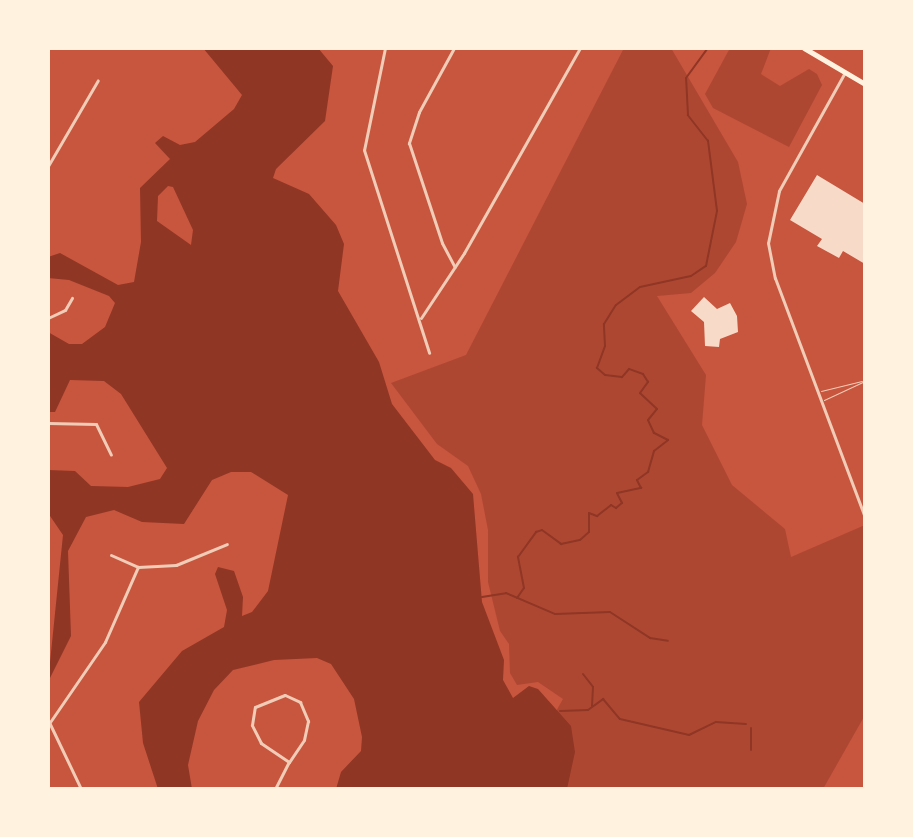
<!DOCTYPE html>
<style>
body{margin:0}
#map{position:relative;width:913px;height:837px;overflow:hidden;background:#c8553d;font-family:"Noto Sans",sans-serif}
div>[style]{position:absolute}
.green>*{inset:0;background:#ae4732}
.water>*{inset:0;background:#8f3625}
.stream>*{height:2px;margin:-1px;padding:0 1px;transform-origin:1px;border-radius:1px;background:#8f3625}
.building>*{inset:0;background:#f7dbc8}
.service>*{height:1px;margin:-0.5px;padding:0 0.5px;transform-origin:0.5px;border-radius:0.5px;background:#f1ccb7}
.minor>*{height:3px;margin:-1.5px;padding:0 1.5px;transform-origin:1.5px;border-radius:1.5px;background:#f1ccb7}
.tertiary>*{height:3px;margin:-1.5px;padding:0 1.5px;transform-origin:1.5px;border-radius:1.5px;background:#f1ccb7}
.trunk>*{height:5px;margin:-2.5px;padding:0 2.5px;transform-origin:2.5px;border-radius:2.5px;background:#fff3e0}
span{translate:-50% -50%;white-space:nowrap;text-align:center;line-height:1.15;-webkit-text-stroke:8px #fff3e0;paint-order:stroke}
.frame{position:absolute;inset:0;border:50px solid #fff3e0;pointer-events:none}
</style>
<div id="map">
<div class="green">
<i style="clip-path:polygon(624px 48px,671px 48px,738px 162px,747px 204px,736px 242px,715px 273px,691px 293px,657px 296px,706px 375px,702px 425px,732px 485px,785px 529px,791px 557px,865px 525px,865px 715px,823px 789px,512px 789px,563px 699px,538px 682px,517px 685px,510px 673px,509px 644px,500px 631px,488px 582px,488px 530px,481px 494px,468px 466px,437px 444px,391px 383px,466px 355px)"></i>
<i style="clip-path:polygon(730px 48px,771px 48px,761px 74px,780px 86px,809px 69px,817px 74px,822px 85px,789px 147px,713px 108px,705px 94px)"></i>
</div>
<div class="water">
<i style="clip-path:polygon(evenodd,203px 48px,318px 48px,333px 66px,325px 121px,276px 169px,273px 178px,309px 194px,336px 225px,344px 244px,338px 291px,379px 362px,392px 404px,435px 460px,451px 468px,473px 494px,482px 602px,504px 660px,503px 680px,513px 698px,529px 686px,538px 689px,571px 726px,575px 752px,567px 789px,336px 789px,341px 772px,361px 751px,362px 737px,354px 699px,331px 664px,317px 658px,274px 660px,233px 670px,214px 690px,198px 721px,188px 765px,192px 789px,158px 789px,143px 743px,139px 702px,182px 651px,224px 627px,227px 610px,215px 574px,218px 567px,234px 571px,243px 597px,242px 616px,252px 612px,268px 591px,288px 495px,251px 472px,231px 472px,212px 480px,184px 524px,142px 522px,114px 510px,86px 517px,68px 551px,71px 636px,48px 682px,63px 535px,48px 513px,48px 470px,75px 471px,91px 486px,128px 487px,160px 479px,167px 468px,121px 394px,104px 381px,70px 380px,55px 412px,48px 412px,48px 332px,69px 344px,82px 344px,105px 327px,115px 303px,109px 296px,69px 280px,48px 278px,48px 257px,60px 253px,118px 285px,134px 282px,141px 242px,140px 188px,170px 159px,155px 143px,163px 136px,180px 145px,195px 142px,234px 109px,242px 95px,203px 48px,168px 186px,173px 187px,193px 230px,191px 245px,157px 221px,158px 196px,168px 186px)"></i>
</div>
<div class="stream">
<i style="left:482px;top:597px;width:24px;rotate:-9deg"></i>
<i style="left:506px;top:593px;width:53px;rotate:23.2deg"></i>
<i style="left:555px;top:614px;width:55px;rotate:-2.1deg"></i>
<i style="left:610px;top:612px;width:48px;rotate:33deg"></i>
<i style="left:650px;top:638px;width:18px;rotate:9deg"></i>
<i style="left:517px;top:598px;width:12px;rotate:-55deg"></i>
<i style="left:524px;top:588px;width:32px;rotate:-101deg"></i>
<i style="left:518px;top:557px;width:31px;rotate:-54deg"></i>
<i style="left:536px;top:532px;width:6px;rotate:-18deg"></i>
<i style="left:542px;top:530px;width:24px;rotate:36deg"></i>
<i style="left:561px;top:544px;width:19px;rotate:-12deg"></i>
<i style="left:580px;top:540px;width:12px;rotate:-42deg"></i>
<i style="left:589px;top:532px;width:19px;rotate:-90deg"></i>
<i style="left:589px;top:513px;width:9px;rotate:21deg"></i>
<i style="left:597px;top:516px;width:18px;rotate:-38deg"></i>
<i style="left:611px;top:505px;width:6px;rotate:31deg"></i>
<i style="left:616px;top:508px;width:8px;rotate:-40deg"></i>
<i style="left:622px;top:503px;width:11px;rotate:-117deg"></i>
<i style="left:617px;top:493px;width:25px;rotate:-12deg"></i>
<i style="left:641px;top:488px;width:9px;rotate:-117deg"></i>
<i style="left:637px;top:480px;width:14px;rotate:-36deg"></i>
<i style="left:648px;top:472px;width:22px;rotate:-74deg"></i>
<i style="left:654px;top:451px;width:18px;rotate:-38deg"></i>
<i style="left:668px;top:440px;width:16px;rotate:-153deg"></i>
<i style="left:654px;top:433px;width:14px;rotate:-115deg"></i>
<i style="left:648px;top:420px;width:14px;rotate:-51deg"></i>
<i style="left:657px;top:409px;width:23px;rotate:-137deg"></i>
<i style="left:640px;top:393px;width:14px;rotate:-54deg"></i>
<i style="left:648px;top:382px;width:9px;rotate:-122deg"></i>
<i style="left:643px;top:374px;width:15px;rotate:-160deg"></i>
<i style="left:629px;top:369px;width:11px;rotate:131deg"></i>
<i style="left:622px;top:377px;width:17px;rotate:-173deg"></i>
<i style="left:605px;top:375px;width:11px;rotate:-139deg"></i>
<i style="left:597px;top:368px;width:23px;rotate:-70deg"></i>
<i style="left:605px;top:346px;width:22px;rotate:-93deg"></i>
<i style="left:604px;top:324px;width:22px;rotate:-58deg"></i>
<i style="left:616px;top:305px;width:30px;rotate:-37deg"></i>
<i style="left:640px;top:287px;width:52px;rotate:-12.2deg"></i>
<i style="left:691px;top:276px;width:18px;rotate:-34deg"></i>
<i style="left:706px;top:266px;width:56px;rotate:-78.7deg"></i>
<i style="left:717px;top:211px;width:71px;rotate:-97.3deg"></i>
<i style="left:708px;top:141px;width:33px;rotate:-128deg"></i>
<i style="left:688px;top:115px;width:37px;rotate:-93deg"></i>
<i style="left:686px;top:78px;width:37px;rotate:-54deg"></i>
<i style="left:583px;top:674px;width:16px;rotate:52deg"></i>
<i style="left:593px;top:687px;width:19px;rotate:93deg"></i>
<i style="left:560px;top:711px;width:28px;rotate:-2deg"></i>
<i style="left:588px;top:710px;width:19px;rotate:-36deg"></i>
<i style="left:603px;top:699px;width:26px;rotate:50deg"></i>
<i style="left:620px;top:719px;width:71px;rotate:13.1deg"></i>
<i style="left:689px;top:735px;width:30px;rotate:-26deg"></i>
<i style="left:716px;top:722px;width:30px;rotate:4deg"></i>
<i style="left:751px;top:728px;width:22px;rotate:90deg"></i>
</div>
<div class="building">
<i style="clip-path:polygon(817px 175px,865px 204px,865px 264px,843px 251px,839px 258px,817px 246px,822px 239px,790px 220px)"></i>
<i style="clip-path:polygon(704px 297px,717px 309px,730px 303px,737px 316px,738px 332px,720px 339px,719px 347px,705px 346px,704px 322px,691px 311px)"></i>
</div>
<div class="service">
<i style="left:821px;top:391px;width:42px;rotate:-13.7deg"></i>
<i style="left:824px;top:400px;width:45px;rotate:-24.9deg"></i>
</div>
<div class="minor">
<i style="left:385px;top:48px;width:104px;rotate:101.6deg"></i>
<i style="left:364px;top:150px;width:213px;rotate:72.2deg"></i>
<i style="left:454px;top:48px;width:73px;rotate:118.7deg"></i>
<i style="left:419px;top:112px;width:33px;rotate:108deg"></i>
<i style="left:409px;top:143px;width:105px;rotate:71.7deg"></i>
<i style="left:442px;top:243px;width:27px;rotate:62deg"></i>
<i style="left:48px;top:166px;width:99px;rotate:-59.8deg"></i>
<i style="left:48px;top:318px;width:19px;rotate:-25deg"></i>
<i style="left:65px;top:310px;width:14px;rotate:-60deg"></i>
<i style="left:421px;top:318px;width:78px;rotate:-56.5deg"></i>
<i style="left:464px;top:253px;width:236px;rotate:-60.5deg"></i>
<i style="left:48px;top:423px;width:48px;rotate:1.2deg"></i>
<i style="left:96px;top:424px;width:34px;rotate:64deg"></i>
<i style="left:111px;top:555px;width:30px;rotate:24deg"></i>
<i style="left:138px;top:567px;width:38px;rotate:-3deg"></i>
<i style="left:176px;top:565px;width:55px;rotate:-22.4deg"></i>
<i style="left:285px;top:695px;width:17px;rotate:25deg"></i>
<i style="left:300px;top:702px;width:21px;rotate:67deg"></i>
<i style="left:308px;top:721px;width:19px;rotate:102deg"></i>
<i style="left:304px;top:740px;width:27px;rotate:124deg"></i>
<i style="left:289px;top:762px;width:34px;rotate:-146deg"></i>
<i style="left:261px;top:743px;width:20px;rotate:-117deg"></i>
<i style="left:252px;top:725px;width:18px;rotate:-81deg"></i>
<i style="left:255px;top:707px;width:32px;rotate:-22deg"></i>
<i style="left:48px;top:720px;width:76px;rotate:64.4deg"></i>
<i style="left:48px;top:725px;width:101px;rotate:-55.5deg"></i>
<i style="left:105px;top:642px;width:82px;rotate:-66.3deg"></i>
<i style="left:275px;top:789px;width:30px;rotate:-63deg"></i>
</div>
<div class="tertiary">
<i style="left:844px;top:74px;width:134px;rotate:119.1deg"></i>
<i style="left:779px;top:191px;width:53px;rotate:101.9deg"></i>
<i style="left:768px;top:243px;width:36px;rotate:79deg"></i>
<i style="left:775px;top:278px;width:256px;rotate:69.4deg"></i>
</div>
<div class="trunk">
<i style="left:804px;top:48px;width:71px;rotate:30.5deg"></i>
</div>
<div class="frame"></div>
</div>
